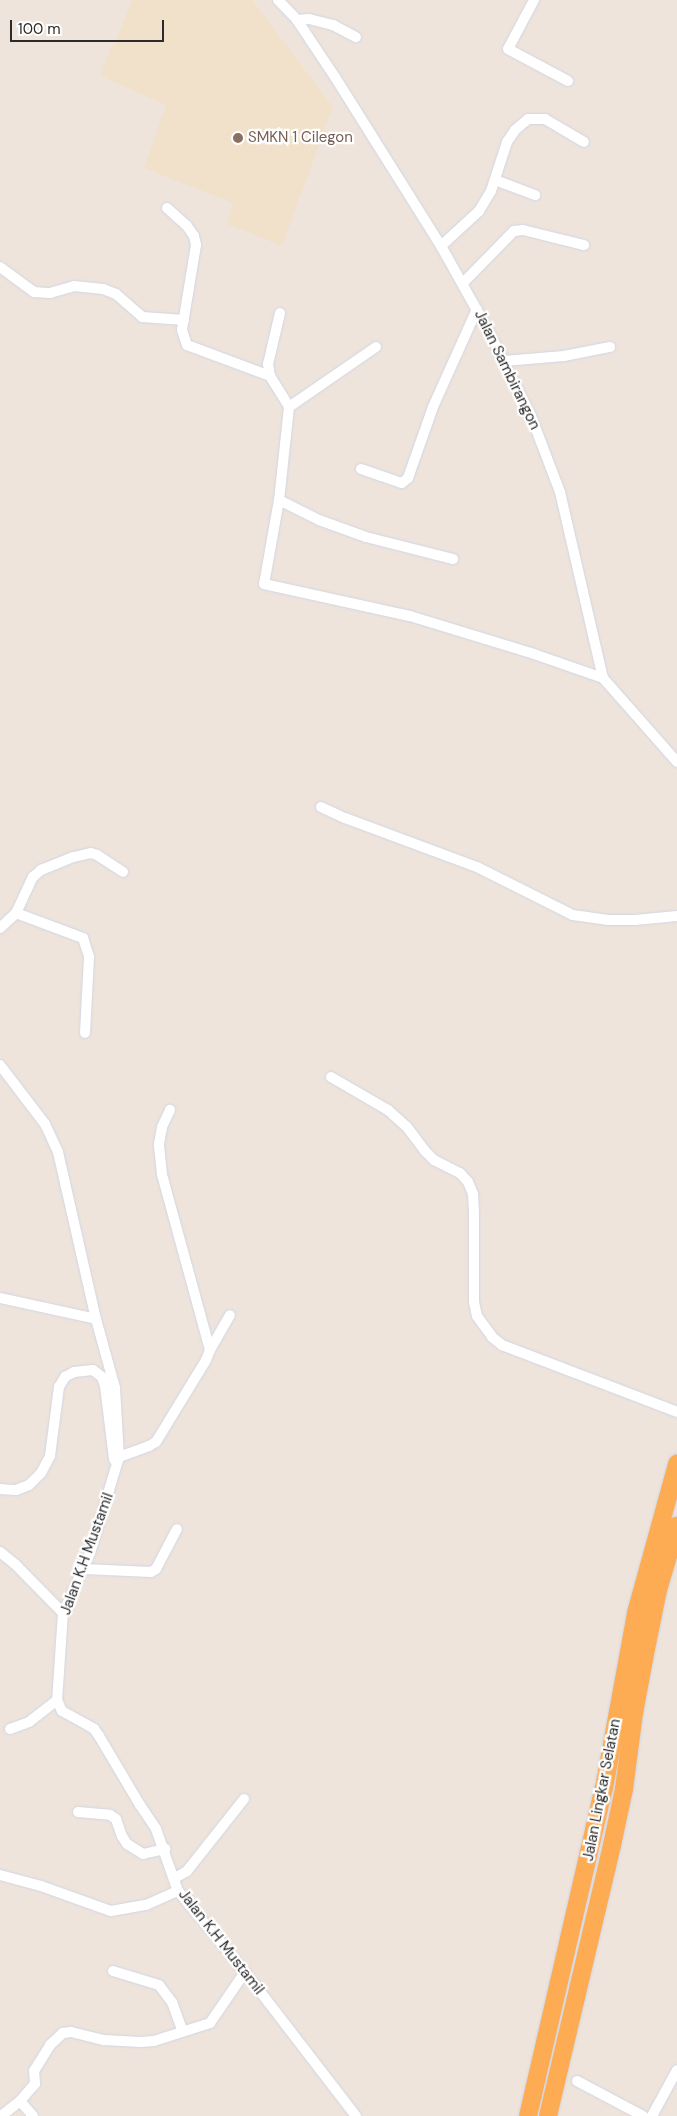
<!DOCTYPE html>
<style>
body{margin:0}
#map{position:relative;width:677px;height:2116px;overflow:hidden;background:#eee4db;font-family:"DM Sans",sans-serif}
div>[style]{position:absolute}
.education>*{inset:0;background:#f1e1ca}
.roads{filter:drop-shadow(0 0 1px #d1d6e5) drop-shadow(0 0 1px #d1d6e5)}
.minor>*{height:10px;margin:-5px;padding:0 5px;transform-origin:5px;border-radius:5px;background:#fff}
.trunk>*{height:18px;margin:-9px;padding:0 9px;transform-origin:9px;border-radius:9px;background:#fdac54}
.dots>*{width:14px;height:14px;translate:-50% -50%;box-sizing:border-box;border:2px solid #fff;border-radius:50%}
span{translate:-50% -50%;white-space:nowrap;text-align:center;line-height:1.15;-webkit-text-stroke:4.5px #fff;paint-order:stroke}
.education-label{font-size:15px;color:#785e54}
.left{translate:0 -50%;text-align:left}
.street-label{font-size:15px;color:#2b2b2b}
.scale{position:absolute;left:10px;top:20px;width:154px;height:22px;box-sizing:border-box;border:2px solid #2b2b2b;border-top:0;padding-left:6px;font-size:15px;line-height:18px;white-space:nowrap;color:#2b2b2b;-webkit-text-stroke:4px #fff;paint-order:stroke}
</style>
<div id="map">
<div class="education">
<i style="clip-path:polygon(132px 0,252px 0,333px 107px,282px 246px,227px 224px,233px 203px,144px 168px,166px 105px,101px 76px,110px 48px,115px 43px)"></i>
</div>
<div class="roads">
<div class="minor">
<i style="left:278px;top:0;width:28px;rotate:46deg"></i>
<i style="left:297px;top:20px;width:69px;rotate:56.3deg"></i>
<i style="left:335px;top:77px;width:199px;rotate:57.9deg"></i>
<i style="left:441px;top:246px;width:98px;rotate:60.8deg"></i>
<i style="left:489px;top:332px;width:94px;rotate:63.4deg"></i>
<i style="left:531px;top:416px;width:81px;rotate:69.1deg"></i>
<i style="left:560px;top:492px;width:191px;rotate:77deg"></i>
<i style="left:603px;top:678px;width:112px;rotate:48.6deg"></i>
<i style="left:534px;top:0;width:55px;rotate:118deg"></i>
<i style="left:508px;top:49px;width:68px;rotate:28.1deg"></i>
<i style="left:297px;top:20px;width:12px;rotate:-5deg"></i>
<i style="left:309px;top:19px;width:25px;rotate:14deg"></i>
<i style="left:333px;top:25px;width:26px;rotate:28deg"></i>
<i style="left:495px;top:180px;width:43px;rotate:20.6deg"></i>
<i style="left:167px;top:208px;width:27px;rotate:42deg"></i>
<i style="left:187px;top:226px;width:12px;rotate:55deg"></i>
<i style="left:194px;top:236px;width:9px;rotate:77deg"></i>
<i style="left:196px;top:245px;width:86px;rotate:99.4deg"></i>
<i style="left:182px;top:330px;width:16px;rotate:72deg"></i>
<i style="left:187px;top:345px;width:89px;rotate:20.5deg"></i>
<i style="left:441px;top:246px;width:52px;rotate:-42.6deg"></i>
<i style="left:479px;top:211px;width:23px;rotate:-59deg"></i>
<i style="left:491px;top:191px;width:52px;rotate:-71.9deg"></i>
<i style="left:507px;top:142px;width:14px;rotate:-56deg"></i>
<i style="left:515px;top:130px;width:17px;rotate:-40deg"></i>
<i style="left:528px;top:119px;width:17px"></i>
<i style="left:545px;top:119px;width:45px;rotate:30.5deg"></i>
<i style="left:0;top:267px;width:42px;rotate:36.3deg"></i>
<i style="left:34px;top:292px;width:16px;rotate:4deg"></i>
<i style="left:50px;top:293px;width:25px;rotate:-16deg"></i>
<i style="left:74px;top:286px;width:29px;rotate:6deg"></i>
<i style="left:103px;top:289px;width:14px;rotate:21deg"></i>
<i style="left:116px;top:294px;width:35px;rotate:41deg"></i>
<i style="left:142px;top:317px;width:42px;rotate:4.1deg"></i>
<i style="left:463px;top:283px;width:73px;rotate:-45.6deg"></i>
<i style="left:514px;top:231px;width:9px;rotate:-6deg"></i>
<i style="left:523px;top:230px;width:63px;rotate:13.8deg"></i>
<i style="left:280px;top:313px;width:52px;rotate:103.2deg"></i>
<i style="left:268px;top:364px;width:12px;rotate:81deg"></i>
<i style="left:270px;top:376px;width:36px;rotate:58deg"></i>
<i style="left:376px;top:347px;width:106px;rotate:145.4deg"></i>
<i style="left:289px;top:407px;width:94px;rotate:96.1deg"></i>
<i style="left:279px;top:500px;width:85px;rotate:100.1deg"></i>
<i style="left:264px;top:584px;width:149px;rotate:12.4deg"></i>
<i style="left:410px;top:616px;width:130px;rotate:17deg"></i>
<i style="left:534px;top:654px;width:73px;rotate:19.2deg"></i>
<i style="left:504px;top:361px;width:60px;rotate:-4.8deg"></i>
<i style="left:564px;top:356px;width:47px;rotate:-11.1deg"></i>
<i style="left:361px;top:469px;width:43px;rotate:18.9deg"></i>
<i style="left:402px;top:483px;width:8px;rotate:-40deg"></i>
<i style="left:408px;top:478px;width:75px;rotate:-70.6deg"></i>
<i style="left:433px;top:407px;width:107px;rotate:-65.8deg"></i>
<i style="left:279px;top:500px;width:45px;rotate:26.6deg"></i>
<i style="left:319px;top:520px;width:50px;rotate:19.9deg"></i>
<i style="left:366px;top:537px;width:90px;rotate:14.2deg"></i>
<i style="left:321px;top:807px;width:26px;rotate:25deg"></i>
<i style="left:345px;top:818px;width:141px;rotate:20.4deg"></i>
<i style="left:477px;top:867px;width:107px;rotate:26.6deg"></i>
<i style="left:573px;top:915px;width:34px;rotate:8deg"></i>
<i style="left:607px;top:920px;width:28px"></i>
<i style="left:635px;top:920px;width:42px;rotate:-5.4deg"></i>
<i style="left:16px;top:913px;width:40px;rotate:-65deg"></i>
<i style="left:33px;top:877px;width:11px;rotate:-41deg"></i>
<i style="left:41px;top:870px;width:35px;rotate:-22deg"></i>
<i style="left:74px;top:857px;width:17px;rotate:-13deg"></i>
<i style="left:91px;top:853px;width:6px;rotate:18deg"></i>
<i style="left:97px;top:855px;width:31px;rotate:33deg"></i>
<i style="left:0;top:928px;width:22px;rotate:-43deg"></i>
<i style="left:16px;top:913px;width:72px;rotate:20.5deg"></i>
<i style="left:83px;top:938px;width:20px;rotate:72deg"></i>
<i style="left:89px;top:957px;width:76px;rotate:93deg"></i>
<i style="left:0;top:1065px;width:74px;rotate:52.7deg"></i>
<i style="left:45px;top:1124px;width:31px;rotate:65deg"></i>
<i style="left:58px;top:1152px;width:171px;rotate:77.2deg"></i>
<i style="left:96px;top:1319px;width:72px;rotate:74.6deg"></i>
<i style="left:115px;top:1388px;width:69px;rotate:86.7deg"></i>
<i style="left:119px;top:1457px;width:100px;rotate:106.8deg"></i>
<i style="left:90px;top:1553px;width:66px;rotate:114.2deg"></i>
<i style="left:63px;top:1613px;width:87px;rotate:93.9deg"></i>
<i style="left:57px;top:1700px;width:12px;rotate:66deg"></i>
<i style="left:62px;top:1711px;width:37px;rotate:29deg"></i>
<i style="left:94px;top:1729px;width:9px;rotate:54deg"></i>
<i style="left:99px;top:1736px;width:80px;rotate:59.3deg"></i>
<i style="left:140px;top:1805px;width:29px;rotate:56deg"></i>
<i style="left:156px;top:1829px;width:66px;rotate:70.5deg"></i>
<i style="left:178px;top:1891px;width:105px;rotate:50.4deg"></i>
<i style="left:245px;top:1972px;width:182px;rotate:52.4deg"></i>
<i style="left:331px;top:1077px;width:66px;rotate:30.1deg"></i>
<i style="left:388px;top:1110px;width:25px;rotate:42deg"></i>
<i style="left:407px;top:1127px;width:30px;rotate:53deg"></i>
<i style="left:425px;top:1151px;width:13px;rotate:45deg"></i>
<i style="left:434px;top:1160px;width:29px;rotate:27deg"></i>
<i style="left:460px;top:1173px;width:12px;rotate:48deg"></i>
<i style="left:468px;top:1182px;width:13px;rotate:67deg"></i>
<i style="left:473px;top:1194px;width:19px;rotate:87deg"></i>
<i style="left:474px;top:1213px;width:89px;rotate:90deg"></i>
<i style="left:474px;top:1302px;width:14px;rotate:78deg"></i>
<i style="left:477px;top:1316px;width:26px;rotate:54deg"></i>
<i style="left:492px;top:1337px;width:13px;rotate:39deg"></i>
<i style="left:502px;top:1345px;width:187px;rotate:20.9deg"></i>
<i style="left:0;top:1298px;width:98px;rotate:12.3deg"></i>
<i style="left:210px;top:1350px;width:40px;rotate:-60.3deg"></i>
<i style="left:119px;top:1457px;width:32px;rotate:-20deg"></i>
<i style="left:149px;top:1446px;width:8px;rotate:-30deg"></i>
<i style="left:156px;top:1442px;width:96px;rotate:-58.6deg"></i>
<i style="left:206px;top:1360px;width:11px;rotate:-68deg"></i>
<i style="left:210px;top:1350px;width:182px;rotate:-105.3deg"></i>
<i style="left:162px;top:1174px;width:30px;rotate:-96deg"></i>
<i style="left:159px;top:1144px;width:17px;rotate:-80deg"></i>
<i style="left:162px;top:1127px;width:19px;rotate:-65deg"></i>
<i style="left:0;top:1489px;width:16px;rotate:4deg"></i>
<i style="left:16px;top:1490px;width:14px;rotate:-21deg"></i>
<i style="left:29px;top:1485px;width:17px;rotate:-45deg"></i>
<i style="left:41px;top:1473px;width:19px;rotate:-62deg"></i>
<i style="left:50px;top:1456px;width:70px;rotate:-82.6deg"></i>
<i style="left:59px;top:1387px;width:12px;rotate:-59deg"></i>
<i style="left:65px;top:1377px;width:10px;rotate:-29deg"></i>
<i style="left:74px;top:1372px;width:19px;rotate:-6deg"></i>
<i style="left:93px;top:1370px;width:11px;rotate:38deg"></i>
<i style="left:102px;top:1377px;width:9px;rotate:72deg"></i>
<i style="left:105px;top:1386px;width:74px;rotate:83deg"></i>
<i style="left:0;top:1552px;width:19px;rotate:39deg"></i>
<i style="left:15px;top:1564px;width:69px;rotate:45.6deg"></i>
<i style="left:83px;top:1569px;width:68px;rotate:2.5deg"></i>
<i style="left:151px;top:1572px;width:6px;rotate:-31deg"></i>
<i style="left:156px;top:1569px;width:45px;rotate:-62.3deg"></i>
<i style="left:10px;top:1729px;width:20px;rotate:-20deg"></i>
<i style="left:29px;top:1722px;width:36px;rotate:-38deg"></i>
<i style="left:78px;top:1812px;width:32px;rotate:5deg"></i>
<i style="left:110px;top:1815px;width:7px;rotate:34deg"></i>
<i style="left:116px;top:1819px;width:18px;rotate:71deg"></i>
<i style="left:122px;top:1836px;width:9px;rotate:58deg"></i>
<i style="left:127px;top:1844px;width:19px;rotate:32deg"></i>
<i style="left:143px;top:1854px;width:23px;rotate:-13deg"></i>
<i style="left:0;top:1875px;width:42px;rotate:15deg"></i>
<i style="left:41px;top:1886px;width:74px;rotate:19.7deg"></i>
<i style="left:111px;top:1911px;width:36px;rotate:-10deg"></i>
<i style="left:146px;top:1905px;width:35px;rotate:-24deg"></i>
<i style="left:175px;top:1878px;width:14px;rotate:-30deg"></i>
<i style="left:187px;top:1871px;width:92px;rotate:-51.6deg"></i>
<i style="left:113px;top:1971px;width:48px;rotate:16.9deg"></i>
<i style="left:159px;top:1985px;width:21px;rotate:53deg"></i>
<i style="left:172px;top:2002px;width:30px;rotate:70deg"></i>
<i style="left:577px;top:2081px;width:75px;rotate:27.9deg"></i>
<i style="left:20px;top:2101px;width:20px;rotate:49deg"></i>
<i style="left:1px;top:2116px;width:24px;rotate:-38deg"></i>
<i style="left:20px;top:2101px;width:23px;rotate:-49deg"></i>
<i style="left:35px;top:2084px;width:13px;rotate:-94deg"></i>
<i style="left:34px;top:2071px;width:31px;rotate:-58deg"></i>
<i style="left:50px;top:2045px;width:18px;rotate:-43deg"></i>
<i style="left:63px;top:2033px;width:8px;rotate:-7deg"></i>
<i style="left:71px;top:2032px;width:34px;rotate:14deg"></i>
<i style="left:104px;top:2040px;width:36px;rotate:3deg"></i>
<i style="left:140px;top:2042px;width:14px;rotate:-4deg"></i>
<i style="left:154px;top:2041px;width:59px;rotate:-17.8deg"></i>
<i style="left:210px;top:2023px;width:62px;rotate:-55.5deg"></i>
<i style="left:652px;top:2116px;width:52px;rotate:-61.5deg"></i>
</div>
<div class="trunk">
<i style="left:528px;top:2116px;width:337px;rotate:-77deg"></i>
<i style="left:604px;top:1788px;width:178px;rotate:-79.6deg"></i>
<i style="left:636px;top:1613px;width:155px;rotate:-74.6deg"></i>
<i style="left:548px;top:2116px;width:278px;rotate:-76.7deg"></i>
<i style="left:612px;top:1845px;width:57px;rotate:-77.9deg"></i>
<i style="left:624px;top:1789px;width:77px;rotate:-82.5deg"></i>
<i style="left:634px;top:1713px;width:65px;rotate:-79.4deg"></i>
<i style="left:646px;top:1649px;width:60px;rotate:-78.5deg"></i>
<i style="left:658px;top:1590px;width:67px;rotate:-73.5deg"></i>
</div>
</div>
<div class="dots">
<i style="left:238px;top:138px;background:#8d6e63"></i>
</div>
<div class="education-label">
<span class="left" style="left:248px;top:138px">SMKN 1 Cilegon</span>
</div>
<div class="street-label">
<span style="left:507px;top:370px;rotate:64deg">Jalan Sambirangon</span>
<span style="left:87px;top:1554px;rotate:-70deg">Jalan K.H Mustamil</span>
<span style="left:602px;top:1790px;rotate:-79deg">Jalan Lingkar Selatan</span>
<span style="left:221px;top:1942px;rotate:52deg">Jalan K.H Mustamil</span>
</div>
<div class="scale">100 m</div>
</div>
